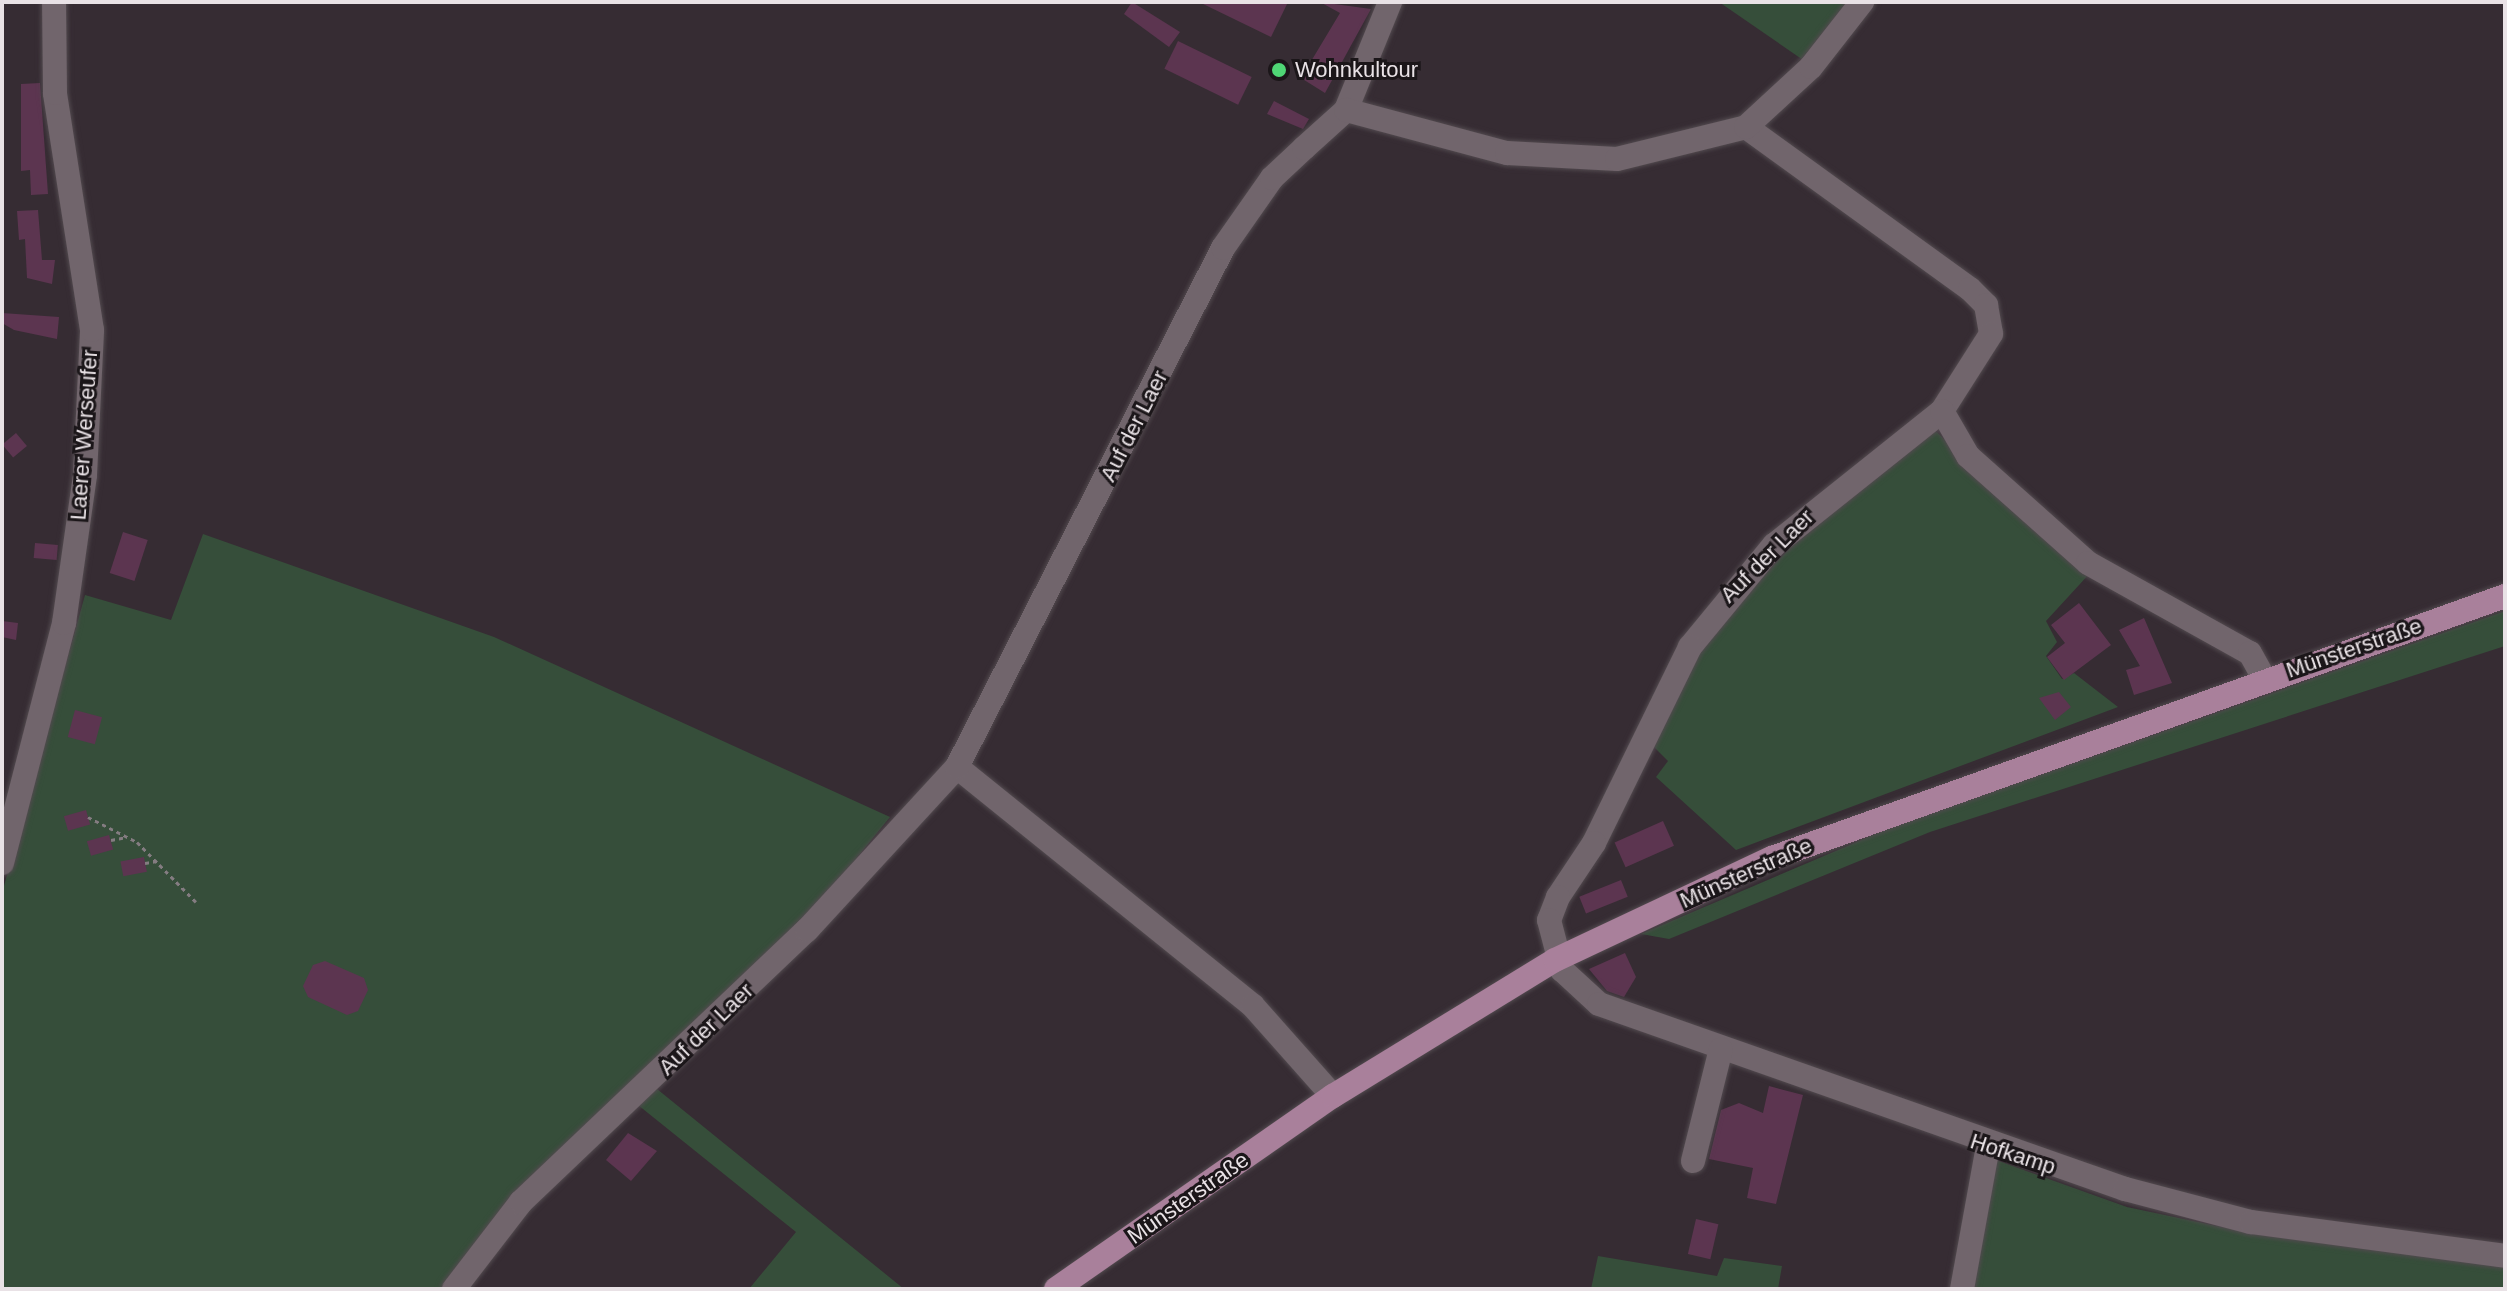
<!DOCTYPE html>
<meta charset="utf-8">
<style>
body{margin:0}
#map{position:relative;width:2507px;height:1291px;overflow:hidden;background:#362c33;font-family:Helvetica,sans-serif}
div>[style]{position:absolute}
.green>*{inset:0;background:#364e3a}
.building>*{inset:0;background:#5c3550;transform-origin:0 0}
.path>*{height:3px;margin-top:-1.5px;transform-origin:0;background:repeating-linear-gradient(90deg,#847c81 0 4px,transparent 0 8px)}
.roads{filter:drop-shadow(0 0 2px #524a4f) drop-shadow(0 0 2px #524a4f)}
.minor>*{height:24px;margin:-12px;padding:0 12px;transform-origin:12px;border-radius:12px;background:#71656c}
.major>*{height:24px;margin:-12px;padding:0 12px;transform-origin:12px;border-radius:12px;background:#a9809b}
.dots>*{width:22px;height:22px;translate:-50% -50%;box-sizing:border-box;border:4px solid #1b1619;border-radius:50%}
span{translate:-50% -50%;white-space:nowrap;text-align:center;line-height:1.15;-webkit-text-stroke:6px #1b1619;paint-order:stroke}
.poi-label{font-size:22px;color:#e9e2e6}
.left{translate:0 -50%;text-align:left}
.street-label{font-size:22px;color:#e9e2e6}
.frame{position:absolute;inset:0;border:4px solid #e9e2e6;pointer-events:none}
</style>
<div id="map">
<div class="green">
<i style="clip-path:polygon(1719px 2px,1853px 2px,1806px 62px)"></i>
<i style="clip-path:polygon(1932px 427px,2011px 507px,2091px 572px,2046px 621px,2057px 642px,2046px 656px,2062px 679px,2074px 673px,2118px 707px,1736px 850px,1656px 777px,1668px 761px,1651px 744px,1711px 629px,1846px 491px)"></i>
<i style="clip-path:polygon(203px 534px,494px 637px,890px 817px,808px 918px,496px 1216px,441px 1289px,2px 1289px,2px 893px,85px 595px,171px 620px)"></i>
<i style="clip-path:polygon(2505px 611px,2505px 646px,1930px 832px,1669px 939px,1641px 934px,1885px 830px)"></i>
<i style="clip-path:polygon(657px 1089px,904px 1289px,749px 1289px,796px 1232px,638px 1105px)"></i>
<i style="clip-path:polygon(1982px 1155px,2127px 1207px,2250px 1233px,2505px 1265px,2505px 1289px,1954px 1289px)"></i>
<i style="clip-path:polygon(1598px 1256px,1717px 1276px,1724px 1258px,1782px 1266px,1778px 1289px,1591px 1289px)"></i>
</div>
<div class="building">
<i style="clip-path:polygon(1132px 2px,1180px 32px,1169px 47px,1124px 14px)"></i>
<i style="clip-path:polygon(1199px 2px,1288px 2px,1271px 37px)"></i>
<i style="clip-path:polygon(1320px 2px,1371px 9px,1325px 93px,1301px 78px,1340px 13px)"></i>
<i style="left:1178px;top:41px;width:82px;height:31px;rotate:26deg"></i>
<i style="clip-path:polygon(40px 83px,48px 194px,31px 195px,30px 170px,21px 171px,21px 84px)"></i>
<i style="clip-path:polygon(1274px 101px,1309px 119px,1303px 129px,1267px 114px)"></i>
<i style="clip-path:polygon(38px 210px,42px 260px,55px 260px,52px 284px,27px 278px,25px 239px,19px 240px,17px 211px)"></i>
<i style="clip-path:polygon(2px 313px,59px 317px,57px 339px,14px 330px,2px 323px)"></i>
<i style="left:16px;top:433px;width:17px;height:18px;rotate:50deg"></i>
<i style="left:123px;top:532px;width:26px;height:43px;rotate:18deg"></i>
<i style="left:35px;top:543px;width:23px;height:15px;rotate:5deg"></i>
<i style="clip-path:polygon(2079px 603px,2111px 645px,2064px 680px,2047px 657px,2065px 643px,2051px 625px)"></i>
<i style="clip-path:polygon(2144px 618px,2172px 683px,2134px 695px,2126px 670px,2140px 666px,2119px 630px)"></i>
<i style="clip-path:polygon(2px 621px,18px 623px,16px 640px,2px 637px)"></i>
<i style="clip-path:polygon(2059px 692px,2071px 707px,2055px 720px,2039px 698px)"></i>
<i style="left:75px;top:710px;width:28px;height:28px;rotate:15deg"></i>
<i style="left:86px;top:810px;width:15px;height:23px;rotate:74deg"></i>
<i style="left:1663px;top:821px;width:27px;height:53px;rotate:66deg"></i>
<i style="left:109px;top:835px;width:15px;height:23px;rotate:74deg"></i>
<i style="left:144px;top:857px;width:15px;height:24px;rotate:79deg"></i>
<i style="left:1621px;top:880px;width:18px;height:45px;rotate:68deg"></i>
<i style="clip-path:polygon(1625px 953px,1636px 977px,1624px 997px,1607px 991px,1589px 969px)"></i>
<i style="clip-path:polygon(325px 961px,364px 978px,368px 990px,358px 1011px,347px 1015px,308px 997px,303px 986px,313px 965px)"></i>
<i style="clip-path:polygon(1769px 1086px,1803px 1095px,1776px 1204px,1747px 1198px,1753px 1168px,1709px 1159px,1721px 1110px,1739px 1103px,1763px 1113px)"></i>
<i style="clip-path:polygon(628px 1133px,657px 1151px,631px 1181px,606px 1160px)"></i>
<i style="left:1696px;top:1219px;width:23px;height:36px;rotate:13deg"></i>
</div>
<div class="path">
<i style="left:88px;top:817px;width:55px;rotate:27deg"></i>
<i style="left:137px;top:842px;width:84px;rotate:45.5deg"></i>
<i style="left:111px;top:840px;width:16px;rotate:-11deg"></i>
<i style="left:145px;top:863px;width:12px;rotate:-9deg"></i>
</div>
<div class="roads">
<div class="minor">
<i style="left:1346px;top:110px;width:117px;rotate:-67.8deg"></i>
<i style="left:1746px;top:127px;width:276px;rotate:35.9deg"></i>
<i style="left:1970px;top:289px;width:23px;rotate:45deg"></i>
<i style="left:1986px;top:305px;width:29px;rotate:80deg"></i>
<i style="left:1991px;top:334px;width:91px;rotate:122.5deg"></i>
<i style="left:1942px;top:411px;width:215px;rotate:141.4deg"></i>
<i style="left:1774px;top:545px;width:132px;rotate:129.5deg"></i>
<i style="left:1690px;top:647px;width:218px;rotate:116.1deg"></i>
<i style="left:1594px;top:843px;width:65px;rotate:123.7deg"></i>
<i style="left:1558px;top:897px;width:25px;rotate:111deg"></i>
<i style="left:1549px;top:920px;width:52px;rotate:75.4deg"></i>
<i style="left:1562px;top:970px;width:50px;rotate:42.6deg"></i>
<i style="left:1599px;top:1004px;width:558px;rotate:19.38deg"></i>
<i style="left:2125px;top:1189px;width:130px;rotate:14.7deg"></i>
<i style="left:2251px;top:1222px;width:256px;rotate:7.6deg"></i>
<i style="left:1942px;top:411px;width:52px;rotate:60deg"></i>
<i style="left:1968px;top:456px;width:161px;rotate:41.7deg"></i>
<i style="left:2088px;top:563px;width:185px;rotate:29.1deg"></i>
<i style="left:2250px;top:653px;width:29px;rotate:61deg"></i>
<i style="left:957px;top:767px;width:380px;rotate:38.9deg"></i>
<i style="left:1253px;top:1006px;width:120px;rotate:48.4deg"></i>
<i style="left:2px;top:863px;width:248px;rotate:-75.5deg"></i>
<i style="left:64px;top:623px;width:149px;rotate:-81.9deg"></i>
<i style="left:85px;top:475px;width:145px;rotate:-87.2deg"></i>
<i style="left:92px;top:330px;width:240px;rotate:-98.9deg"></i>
<i style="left:55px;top:93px;width:91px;rotate:-90.6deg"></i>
<i style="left:1693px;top:1161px;width:115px;rotate:-76deg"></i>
<i style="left:454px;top:1289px;width:110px;rotate:-52.4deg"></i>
<i style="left:521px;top:1202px;width:395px;rotate:-43.6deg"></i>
<i style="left:807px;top:930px;width:222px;rotate:-47.4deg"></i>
<i style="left:957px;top:767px;width:583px;rotate:-62.86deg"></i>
<i style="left:1223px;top:248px;width:85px;rotate:-55deg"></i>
<i style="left:1272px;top:178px;width:44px;rotate:-43.2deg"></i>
<i style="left:1304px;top:148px;width:57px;rotate:-42.1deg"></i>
<i style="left:1346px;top:110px;width:167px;rotate:15deg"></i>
<i style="left:1507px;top:153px;width:110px;rotate:3.1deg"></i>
<i style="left:1617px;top:159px;width:133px;rotate:-13.9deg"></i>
<i style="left:1746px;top:127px;width:88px;rotate:-42.7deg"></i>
<i style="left:1811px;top:67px;width:83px;rotate:-51.9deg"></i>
<i style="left:1962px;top:1289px;width:145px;rotate:-79.7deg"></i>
</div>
<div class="major">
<i style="left:1056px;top:1289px;width:338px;rotate:-34.9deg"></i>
<i style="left:1333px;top:1096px;width:260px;rotate:-31.5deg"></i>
<i style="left:1555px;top:960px;width:240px;rotate:-25.2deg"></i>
<i style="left:1772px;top:858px;width:778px;rotate:-19.67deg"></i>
</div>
</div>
<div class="dots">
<i style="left:1279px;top:70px;background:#4fd675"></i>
</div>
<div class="poi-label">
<span class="left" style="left:1295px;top:70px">Wohnkultour</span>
</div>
<div class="street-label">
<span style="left:1134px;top:426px;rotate:-63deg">Auf der Laer</span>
<span style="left:84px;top:435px;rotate:-86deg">Laerer Werseufer</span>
<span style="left:1767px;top:556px;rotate:-45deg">Auf der Laer</span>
<span style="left:2354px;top:648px;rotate:-19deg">Münsterstraße</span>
<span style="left:1746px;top:873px;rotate:-24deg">Münsterstraße</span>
<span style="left:706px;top:1029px;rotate:-44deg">Auf der Laer</span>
<span style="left:2013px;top:1154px;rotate:18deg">Hofkamp</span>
<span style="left:1188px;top:1198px;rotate:-35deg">Münsterstraße</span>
</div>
<div class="frame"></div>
</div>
